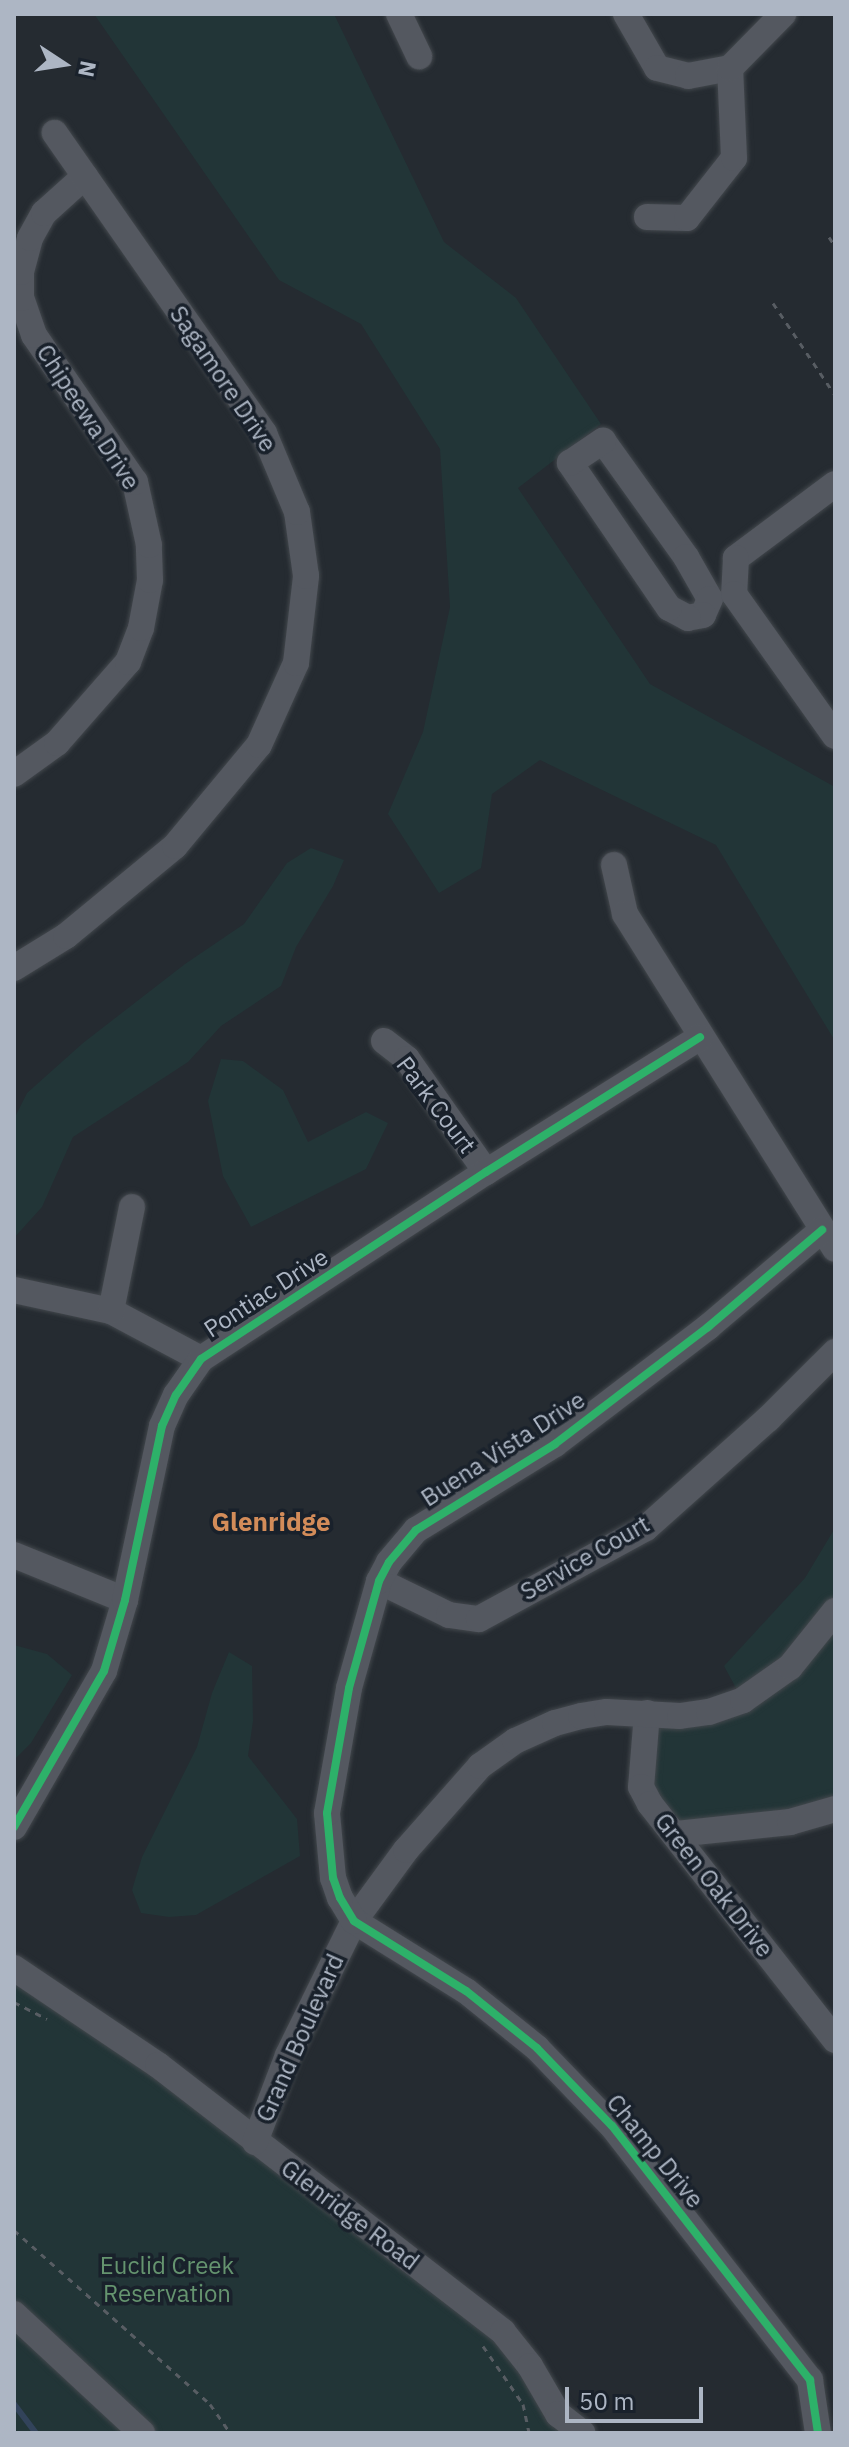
<!DOCTYPE html>
<style>
body{margin:0}
#map{position:relative;width:849px;height:2447px;overflow:hidden;background:#252b31;font-family:"IBM Plex Sans",sans-serif}
div>[style]{position:absolute}
.green>*{inset:0;background:#223537}
.stream>*{height:6px;margin:-3px;padding:0 3px;transform-origin:3px;border-radius:3px;background:#32435a}
.path>*{height:3px;margin-top:-1.5px;transform-origin:0;background:repeating-linear-gradient(90deg,#585d63 0 6px,transparent 0 12px)}
.roads{filter:drop-shadow(0 0 2px #42474c) drop-shadow(0 0 2px #42474c)}
.minor>*{height:26px;margin:-13px;padding:0 13px;transform-origin:13px;border-radius:13px;background:#545860}
.cycleway>*{height:8px;margin:-4px;padding:0 4px;transform-origin:4px;border-radius:4px;background:#2db169}
span{translate:-50% -50%;white-space:nowrap;text-align:center;line-height:1.15;-webkit-text-stroke:7px #19212b;paint-order:stroke}
.street-label{font-size:24px;color:#adb6c4}
.park-label{font-size:24px;color:#65946f}
.neighbourhood-label{font-size:26px;color:#d38c59;font-weight:700}
.frame{position:absolute;inset:0;border:16px solid #adb6c4;pointer-events:none}
.north{position:absolute;left:24px;top:24px;width:80px;height:80px;-webkit-text-stroke:6px #19212b;paint-order:stroke;rotate:102deg;font-size:22px;font-weight:700;line-height:32px;text-align:center;color:#adb6c4}
.north::after{content:'';display:block;margin:auto;width:28px;height:36px;background:#adb6c4;clip-path:polygon(50% 0,100% 100%,50% 72%,0 100%)}
.scale{position:absolute;left:565px;top:2387px;width:138px;height:36px;box-sizing:border-box;border:4px solid #adb6c4;border-top:0;padding-left:10px;font-size:24px;line-height:28px;white-space:nowrap;color:#adb6c4;-webkit-text-stroke:6px #19212b;paint-order:stroke}
</style>
<div id="map">
<div class="green">
<i style="clip-path:polygon(94px 14px,334px 14px,444px 242px,516px 298px,601px 424px,518px 488px,650px 684px,835px 787px,835px 1041px,716px 845px,540px 760px,492px 794px,481px 868px,439px 893px,388px 814px,423px 732px,450px 607px,440px 449px,361px 324px,279px 280px)"></i>
<i style="clip-path:polygon(311px 848px,344px 860px,333px 886px,296px 947px,281px 986px,221px 1026px,188px 1062px,73px 1137px,42px 1207px,14px 1238px,14px 1119px,27px 1093px,83px 1043px,185px 964px,244px 924px,287px 863px)"></i>
<i style="clip-path:polygon(221px 1059px,243px 1061px,283px 1090px,308px 1142px,366px 1112px,388px 1123px,366px 1169px,251px 1227px,223px 1176px,208px 1101px)"></i>
<i style="clip-path:polygon(835px 1528px,835px 1809px,676px 1834px,641px 1769px,647px 1713px,742px 1699px,724px 1666px,805px 1578px)"></i>
<i style="clip-path:polygon(14px 1645px,47px 1654px,72px 1675px,31px 1743px,14px 1760px)"></i>
<i style="clip-path:polygon(229px 1652px,252px 1666px,253px 1721px,248px 1756px,297px 1819px,300px 1856px,196px 1915px,169px 1917px,141px 1913px,132px 1890px,142px 1857px,197px 1747px,212px 1693px)"></i>
<i style="clip-path:polygon(14px 1968px,503px 2332px,582px 2433px,14px 2433px)"></i>
</div>
<div class="stream">
<i style="left:14px;top:2404px;width:36px;rotate:53deg"></i>
</div>
<div class="path">
<i style="left:829px;top:237px;width:11px;rotate:56deg"></i>
<i style="left:773px;top:303px;width:111px;rotate:56deg"></i>
<i style="left:14px;top:2002px;width:37px;rotate:27deg"></i>
<i style="left:14px;top:2230px;width:262px;rotate:41.6deg"></i>
<i style="left:210px;top:2404px;width:35px;rotate:55deg"></i>
<i style="left:483px;top:2346px;width:70px;rotate:55.4deg"></i>
<i style="left:523px;top:2404px;width:30px;rotate:78deg"></i>
</div>
<div class="roads">
<div class="minor">
<i style="left:399px;top:14px;width:47px;rotate:64.5deg"></i>
<i style="left:626px;top:14px;width:62px;rotate:60.1deg"></i>
<i style="left:657px;top:68px;width:32px;rotate:14deg"></i>
<i style="left:688px;top:76px;width:43px;rotate:-10.8deg"></i>
<i style="left:647px;top:217px;width:40px;rotate:1.4deg"></i>
<i style="left:687px;top:218px;width:76px;rotate:-51.9deg"></i>
<i style="left:734px;top:158px;width:90px;rotate:-92.5deg"></i>
<i style="left:730px;top:68px;width:76px;rotate:-45.5deg"></i>
<i style="left:603px;top:441px;width:143px;rotate:54.4deg"></i>
<i style="left:686px;top:557px;width:48px;rotate:60.3deg"></i>
<i style="left:710px;top:599px;width:17px;rotate:114deg"></i>
<i style="left:703px;top:615px;width:15px;rotate:169deg"></i>
<i style="left:688px;top:618px;width:21px;rotate:-152deg"></i>
<i style="left:669px;top:608px;width:176px;rotate:-124.3deg"></i>
<i style="left:570px;top:463px;width:40px;rotate:-34deg"></i>
<i style="left:835px;top:484px;width:124px;rotate:143.2deg"></i>
<i style="left:736px;top:558px;width:36px;rotate:93deg"></i>
<i style="left:734px;top:594px;width:174px;rotate:54.6deg"></i>
<i style="left:14px;top:774px;width:53px;rotate:-35.8deg"></i>
<i style="left:57px;top:743px;width:108px;rotate:-48.8deg"></i>
<i style="left:128px;top:662px;width:36px;rotate:-69deg"></i>
<i style="left:141px;top:628px;width:49px;rotate:-79.4deg"></i>
<i style="left:150px;top:580px;width:35px;rotate:-92deg"></i>
<i style="left:149px;top:545px;width:65px;rotate:-102.5deg"></i>
<i style="left:135px;top:482px;width:178px;rotate:-124.5deg"></i>
<i style="left:34px;top:335px;width:39px;rotate:-109deg"></i>
<i style="left:21px;top:298px;width:26px;rotate:-90deg"></i>
<i style="left:21px;top:272px;width:35px;rotate:-75deg"></i>
<i style="left:30px;top:238px;width:29px;rotate:-61deg"></i>
<i style="left:44px;top:213px;width:55px;rotate:-42.1deg"></i>
<i style="left:614px;top:865px;width:50px;rotate:77.3deg"></i>
<i style="left:625px;top:914px;width:395px;rotate:57.9deg"></i>
<i style="left:14px;top:968px;width:61px;rotate:-31.6deg"></i>
<i style="left:66px;top:936px;width:141px;rotate:-39.5deg"></i>
<i style="left:175px;top:846px;width:131px;rotate:-50.3deg"></i>
<i style="left:259px;top:745px;width:90px;rotate:-65.7deg"></i>
<i style="left:296px;top:663px;width:88px;rotate:-83.4deg"></i>
<i style="left:306px;top:576px;width:65px;rotate:-98deg"></i>
<i style="left:297px;top:512px;width:86px;rotate:-112.7deg"></i>
<i style="left:264px;top:433px;width:366px;rotate:-124.9deg"></i>
<i style="left:384px;top:1041px;width:29px;rotate:38deg"></i>
<i style="left:407px;top:1059px;width:138px;rotate:55deg"></i>
<i style="left:14px;top:1290px;width:99px;rotate:12.2deg"></i>
<i style="left:111px;top:1311px;width:102px;rotate:28.1deg"></i>
<i style="left:111px;top:1311px;width:106px;rotate:-78.6deg"></i>
<i style="left:14px;top:1555px;width:120px;rotate:22.1deg"></i>
<i style="left:379px;top:1581px;width:78px;rotate:25.9deg"></i>
<i style="left:449px;top:1615px;width:30px;rotate:8deg"></i>
<i style="left:479px;top:1619px;width:190px;rotate:-28.6deg"></i>
<i style="left:646px;top:1528px;width:164px;rotate:-41.8deg"></i>
<i style="left:768px;top:1419px;width:95px;rotate:-45deg"></i>
<i style="left:647px;top:1713px;width:74px;rotate:94.6deg"></i>
<i style="left:641px;top:1787px;width:19px;rotate:62deg"></i>
<i style="left:650px;top:1804px;width:300px;rotate:51.9deg"></i>
<i style="left:14px;top:1827px;width:180px;rotate:-60deg"></i>
<i style="left:104px;top:1671px;width:74px;rotate:-73.5deg"></i>
<i style="left:125px;top:1600px;width:178px;rotate:-78deg"></i>
<i style="left:162px;top:1426px;width:34px;rotate:-66deg"></i>
<i style="left:176px;top:1395px;width:44px;rotate:-55.2deg"></i>
<i style="left:201px;top:1359px;width:341px;rotate:-33.3deg"></i>
<i style="left:486px;top:1172px;width:253px;rotate:-32.2deg"></i>
<i style="left:676px;top:1834px;width:115px;rotate:-6deg"></i>
<i style="left:790px;top:1822px;width:47px;rotate:-16.1deg"></i>
<i style="left:14px;top:1968px;width:174px;rotate:34deg"></i>
<i style="left:158px;top:2065px;width:436px;rotate:37.7deg"></i>
<i style="left:503px;top:2332px;width:43px;rotate:51.5deg"></i>
<i style="left:530px;top:2366px;width:56px;rotate:59.7deg"></i>
<i style="left:558px;top:2414px;width:31px;rotate:38deg"></i>
<i style="left:255px;top:2142px;width:93px;rotate:-69.2deg"></i>
<i style="left:288px;top:2055px;width:149px;rotate:-63.8deg"></i>
<i style="left:354px;top:1921px;width:88px;rotate:-53.8deg"></i>
<i style="left:406px;top:1850px;width:112px;rotate:-48.6deg"></i>
<i style="left:480px;top:1766px;width:43px;rotate:-35.5deg"></i>
<i style="left:515px;top:1741px;width:44px;rotate:-24.2deg"></i>
<i style="left:555px;top:1723px;width:27px;rotate:-15deg"></i>
<i style="left:581px;top:1716px;width:26px;rotate:-9deg"></i>
<i style="left:607px;top:1712px;width:73px;rotate:3.1deg"></i>
<i style="left:680px;top:1716px;width:29px;rotate:-8deg"></i>
<i style="left:709px;top:1712px;width:36px;rotate:-19deg"></i>
<i style="left:743px;top:1700px;width:57px;rotate:-35.1deg"></i>
<i style="left:790px;top:1667px;width:72px;rotate:-51.2deg"></i>
<i style="left:14px;top:2314px;width:175px;rotate:42.9deg"></i>
<i style="left:818px;top:2433px;width:54px;rotate:-98.6deg"></i>
<i style="left:810px;top:2380px;width:322px;rotate:-127.9deg"></i>
<i style="left:612px;top:2126px;width:108px;rotate:-133.9deg"></i>
<i style="left:537px;top:2048px;width:91px;rotate:-141.2deg"></i>
<i style="left:466px;top:1991px;width:132px;rotate:-148deg"></i>
<i style="left:354px;top:1921px;width:27px;rotate:-121deg"></i>
<i style="left:340px;top:1898px;width:21px;rotate:-109deg"></i>
<i style="left:333px;top:1878px;width:65px;rotate:-95.3deg"></i>
<i style="left:327px;top:1813px;width:127px;rotate:-80deg"></i>
<i style="left:349px;top:1688px;width:111px;rotate:-74.3deg"></i>
<i style="left:379px;top:1581px;width:21px;rotate:-62deg"></i>
<i style="left:389px;top:1562px;width:42px;rotate:-49.8deg"></i>
<i style="left:416px;top:1530px;width:163px;rotate:-31.7deg"></i>
<i style="left:555px;top:1444px;width:193px;rotate:-37.4deg"></i>
<i style="left:708px;top:1327px;width:150px;rotate:-40.4deg"></i>
</div>
</div>
<div class="cycleway">
<i style="left:14px;top:1827px;width:180px;rotate:-60deg"></i>
<i style="left:104px;top:1671px;width:74px;rotate:-73.5deg"></i>
<i style="left:125px;top:1600px;width:178px;rotate:-78deg"></i>
<i style="left:162px;top:1426px;width:34px;rotate:-66deg"></i>
<i style="left:176px;top:1395px;width:44px;rotate:-55.2deg"></i>
<i style="left:201px;top:1359px;width:341px;rotate:-33.3deg"></i>
<i style="left:486px;top:1172px;width:253px;rotate:-32.2deg"></i>
<i style="left:818px;top:2433px;width:54px;rotate:-98.6deg"></i>
<i style="left:810px;top:2380px;width:322px;rotate:-127.9deg"></i>
<i style="left:612px;top:2126px;width:108px;rotate:-133.9deg"></i>
<i style="left:537px;top:2048px;width:91px;rotate:-141.2deg"></i>
<i style="left:466px;top:1991px;width:132px;rotate:-148deg"></i>
<i style="left:354px;top:1921px;width:27px;rotate:-121deg"></i>
<i style="left:340px;top:1898px;width:21px;rotate:-109deg"></i>
<i style="left:333px;top:1878px;width:65px;rotate:-95.3deg"></i>
<i style="left:327px;top:1813px;width:127px;rotate:-80deg"></i>
<i style="left:349px;top:1688px;width:111px;rotate:-74.3deg"></i>
<i style="left:379px;top:1581px;width:21px;rotate:-62deg"></i>
<i style="left:389px;top:1562px;width:42px;rotate:-49.8deg"></i>
<i style="left:416px;top:1530px;width:163px;rotate:-31.7deg"></i>
<i style="left:555px;top:1444px;width:193px;rotate:-37.4deg"></i>
<i style="left:708px;top:1327px;width:150px;rotate:-40.4deg"></i>
</div>
<div class="street-label">
<span style="left:223px;top:379px;rotate:56deg">Sagamore Drive</span>
<span style="left:88px;top:417px;rotate:57deg">Chipeewa Drive</span>
<span style="left:436px;top:1105px;rotate:53deg">Park Court</span>
<span style="left:266px;top:1293px;rotate:-33deg">Pontiac Drive</span>
<span style="left:503px;top:1449px;rotate:-33deg">Buena Vista Drive</span>
<span style="left:585px;top:1558px;rotate:-30deg">Service Court</span>
<span style="left:714px;top:1885px;rotate:52deg">Green Oak Drive</span>
<span style="left:300px;top:2038px;rotate:-66deg">Grand Boulevard</span>
<span style="left:655px;top:2151px;rotate:51deg">Champ Drive</span>
<span style="left:350px;top:2215px;rotate:37deg">Glenridge Road</span>
</div>
<div class="park-label">
<span style="left:167px;top:2280px">Euclid Creek<br>Reservation</span>
</div>
<div class="neighbourhood-label">
<span style="left:271px;top:1522px">Glenridge</span>
</div>
<div class="frame"></div>
<div class="north">N</div>
<div class="scale">50 m</div>
</div>
